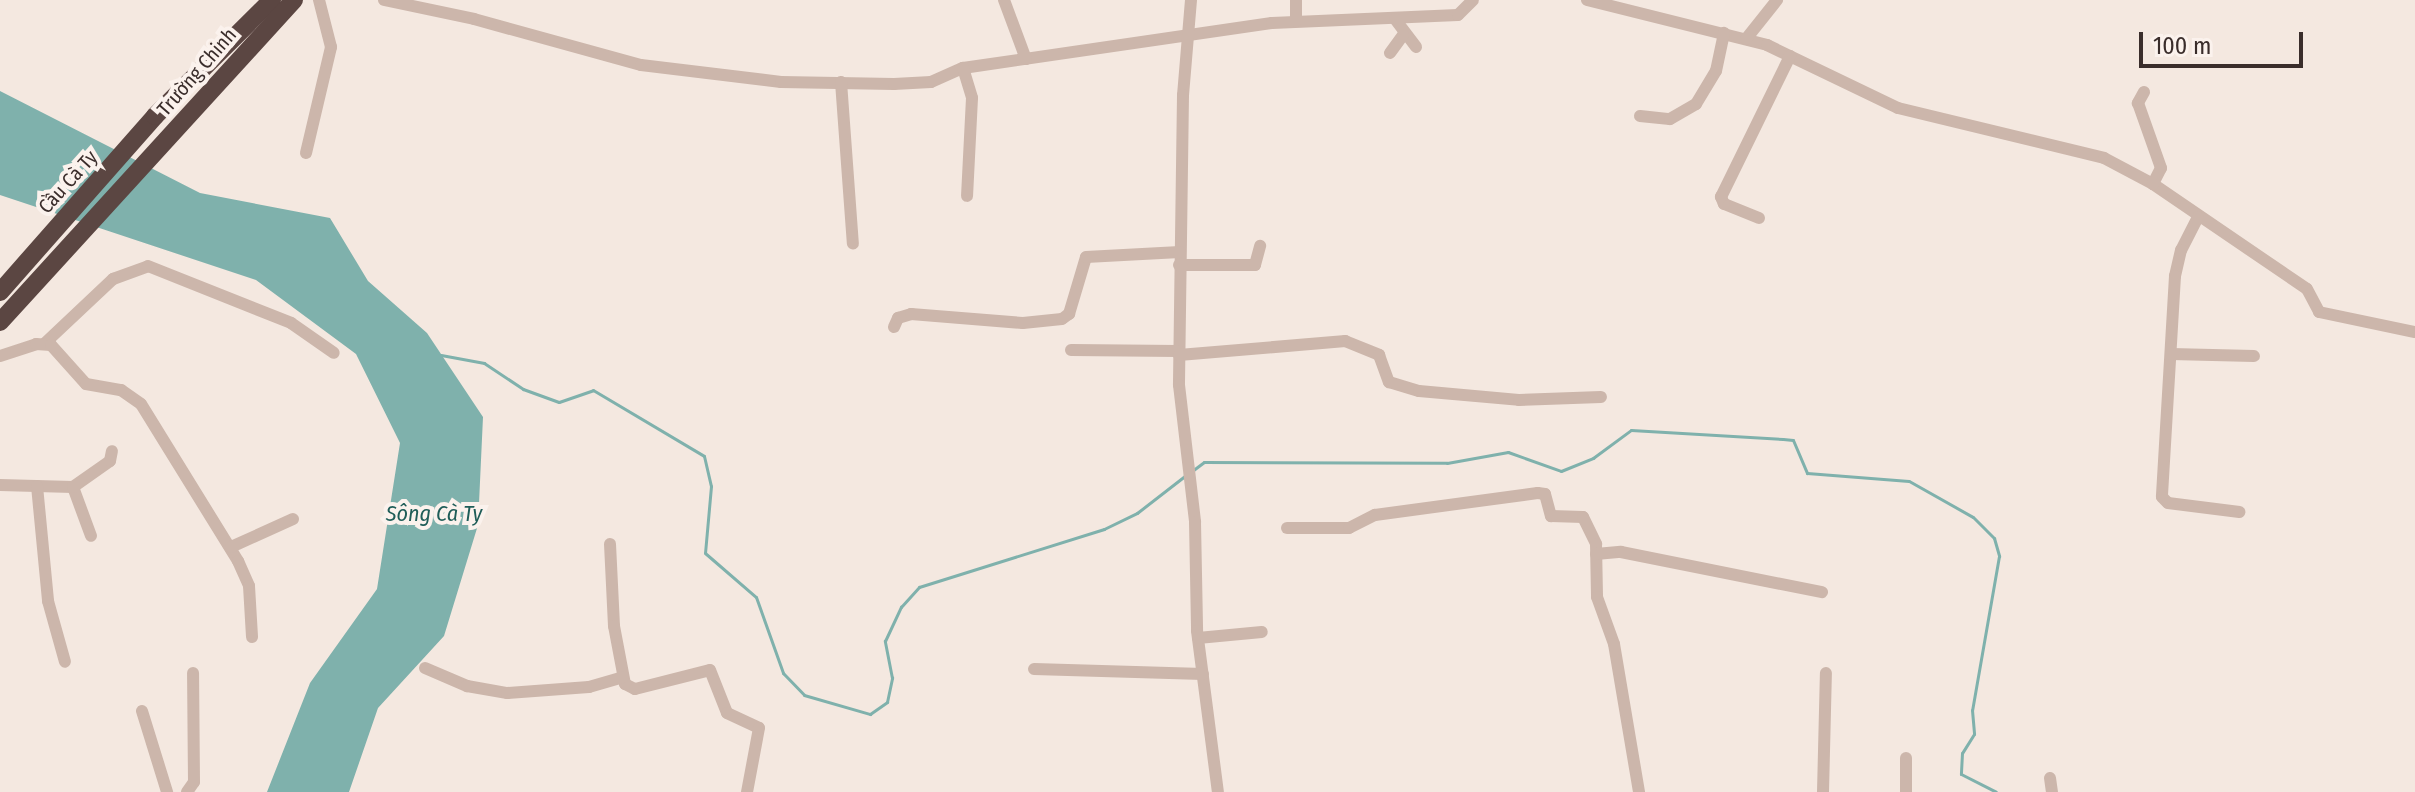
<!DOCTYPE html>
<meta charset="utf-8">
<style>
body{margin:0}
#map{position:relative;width:2415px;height:792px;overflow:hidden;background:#f4e8e0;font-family:"Fira Sans Condensed",sans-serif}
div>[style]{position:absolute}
.water>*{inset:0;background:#7fb1ac}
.stream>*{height:3px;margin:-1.5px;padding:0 1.5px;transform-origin:1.5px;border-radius:1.5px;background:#7fb1ac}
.minor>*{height:12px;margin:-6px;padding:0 6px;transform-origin:6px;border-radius:6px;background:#ccb6ab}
.highway>*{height:18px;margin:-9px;padding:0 9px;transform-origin:9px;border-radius:9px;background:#5b4642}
span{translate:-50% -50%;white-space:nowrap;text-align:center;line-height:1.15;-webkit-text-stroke:8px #fbf2ed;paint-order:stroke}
.street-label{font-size:20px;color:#3a2d2b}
.water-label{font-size:22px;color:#1f5d58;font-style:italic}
.scale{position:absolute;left:2139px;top:32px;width:164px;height:36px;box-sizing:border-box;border:4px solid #3a2d2b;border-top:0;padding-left:10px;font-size:24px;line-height:28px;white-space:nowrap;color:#3a2d2b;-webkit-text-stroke:6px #fbf2ed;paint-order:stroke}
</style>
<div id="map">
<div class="water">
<i style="clip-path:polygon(0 91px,200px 193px,330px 218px,368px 281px,427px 333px,483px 417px,478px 525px,444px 636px,378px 708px,349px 792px,267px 792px,310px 683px,377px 589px,400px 443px,356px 354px,256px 280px,0 195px)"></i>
</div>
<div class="stream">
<i style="left:441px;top:355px;width:44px;rotate:10.5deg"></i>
<i style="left:484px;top:363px;width:47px;rotate:33.7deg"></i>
<i style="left:523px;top:389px;width:38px;rotate:20deg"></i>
<i style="left:559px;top:402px;width:36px;rotate:-19deg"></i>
<i style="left:593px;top:390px;width:129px;rotate:30.7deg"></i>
<i style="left:704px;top:456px;width:31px;rotate:77deg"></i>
<i style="left:711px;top:486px;width:67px;rotate:95.1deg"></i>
<i style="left:705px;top:553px;width:67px;rotate:40.8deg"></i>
<i style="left:756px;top:597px;width:81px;rotate:70.4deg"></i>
<i style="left:783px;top:673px;width:30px;rotate:46deg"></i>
<i style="left:804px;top:695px;width:69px;rotate:16.1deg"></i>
<i style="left:870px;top:714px;width:21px;rotate:-35deg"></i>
<i style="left:887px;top:702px;width:25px;rotate:-78deg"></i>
<i style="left:892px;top:678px;width:38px;rotate:-101deg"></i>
<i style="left:885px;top:641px;width:38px;rotate:-65deg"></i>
<i style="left:901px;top:607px;width:27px;rotate:-48deg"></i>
<i style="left:919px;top:587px;width:194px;rotate:-17.4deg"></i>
<i style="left:1104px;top:529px;width:37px;rotate:-26deg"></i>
<i style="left:1137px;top:513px;width:62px;rotate:-37.8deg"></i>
<i style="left:1192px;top:471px;width:15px;rotate:-37deg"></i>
<i style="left:1204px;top:462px;width:243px;rotate:0.2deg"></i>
<i style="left:1447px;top:463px;width:62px;rotate:-10.2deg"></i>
<i style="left:1508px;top:452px;width:56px;rotate:19.7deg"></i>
<i style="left:1561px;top:471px;width:35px;rotate:-22deg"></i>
<i style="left:1593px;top:458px;width:47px;rotate:-36.4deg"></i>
<i style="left:1631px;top:430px;width:152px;rotate:3.4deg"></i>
<i style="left:1783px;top:439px;width:10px;rotate:6deg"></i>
<i style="left:1793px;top:440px;width:36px;rotate:67deg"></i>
<i style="left:1807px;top:473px;width:102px;rotate:4.5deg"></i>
<i style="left:1909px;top:481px;width:73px;rotate:29.4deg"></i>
<i style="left:1973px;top:517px;width:30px;rotate:45deg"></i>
<i style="left:1994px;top:538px;width:19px;rotate:74deg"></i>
<i style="left:1999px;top:556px;width:156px;rotate:99.9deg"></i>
<i style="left:1972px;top:710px;width:24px;rotate:85deg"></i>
<i style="left:1974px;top:734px;width:22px;rotate:122deg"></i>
<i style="left:1962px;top:753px;width:21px;rotate:93deg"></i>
<i style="left:1961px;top:774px;width:39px;rotate:27deg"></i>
</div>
<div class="minor">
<i style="left:384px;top:0;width:92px;rotate:11.9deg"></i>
<i style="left:474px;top:19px;width:173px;rotate:15.4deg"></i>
<i style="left:641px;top:65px;width:141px;rotate:6.9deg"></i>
<i style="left:781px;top:82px;width:113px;rotate:1deg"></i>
<i style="left:894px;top:84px;width:37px;rotate:-3deg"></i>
<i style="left:931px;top:82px;width:35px;rotate:-24deg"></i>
<i style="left:963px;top:68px;width:312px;rotate:-8.3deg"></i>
<i style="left:1272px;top:23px;width:186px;rotate:-2.5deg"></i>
<i style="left:1458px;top:15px;width:21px;rotate:-45deg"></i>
<i style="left:1004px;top:0;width:63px;rotate:69.6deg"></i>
<i style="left:1191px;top:0;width:95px;rotate:94.8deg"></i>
<i style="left:1183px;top:95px;width:290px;rotate:90.8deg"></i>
<i style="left:1179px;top:385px;width:138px;rotate:83.3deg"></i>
<i style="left:1195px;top:522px;width:109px;rotate:88.9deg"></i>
<i style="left:1197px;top:631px;width:162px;rotate:82.6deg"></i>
<i style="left:1587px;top:0;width:186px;rotate:14deg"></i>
<i style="left:1767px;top:45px;width:145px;rotate:25.7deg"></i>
<i style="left:1898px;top:108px;width:212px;rotate:13.6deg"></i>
<i style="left:2104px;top:158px;width:55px;rotate:28deg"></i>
<i style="left:2153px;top:184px;width:186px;rotate:34.3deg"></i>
<i style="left:2307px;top:289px;width:26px;rotate:62deg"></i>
<i style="left:2319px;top:312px;width:98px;rotate:11.8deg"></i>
<i style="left:1395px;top:19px;width:35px;rotate:53deg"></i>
<i style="left:1296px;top:21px;width:21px;rotate:-90deg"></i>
<i style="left:1746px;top:39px;width:50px;rotate:-51.5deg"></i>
<i style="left:1390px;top:53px;width:22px;rotate:-54deg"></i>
<i style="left:963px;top:68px;width:31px;rotate:73deg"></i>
<i style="left:972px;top:98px;width:98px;rotate:92.9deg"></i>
<i style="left:841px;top:82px;width:162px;rotate:85.8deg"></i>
<i style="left:2144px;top:92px;width:13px;rotate:119deg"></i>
<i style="left:2138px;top:103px;width:69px;rotate:70.5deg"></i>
<i style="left:2161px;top:168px;width:18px;rotate:117deg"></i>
<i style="left:1640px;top:116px;width:30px;rotate:6deg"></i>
<i style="left:1670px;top:119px;width:30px;rotate:-30deg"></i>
<i style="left:1696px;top:104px;width:39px;rotate:-59deg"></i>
<i style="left:1716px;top:71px;width:39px;rotate:-78deg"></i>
<i style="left:306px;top:153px;width:109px;rotate:-76.7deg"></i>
<i style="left:331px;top:47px;width:49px;rotate:-104.3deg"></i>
<i style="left:2198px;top:217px;width:37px;rotate:117deg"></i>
<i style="left:2181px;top:250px;width:27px;rotate:103deg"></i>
<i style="left:2175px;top:276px;width:221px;rotate:93.4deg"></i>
<i style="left:2162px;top:497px;width:8px;rotate:45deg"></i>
<i style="left:2168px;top:503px;width:72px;rotate:7.2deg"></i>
<i style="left:1759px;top:218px;width:38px;rotate:-158deg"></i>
<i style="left:1724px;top:204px;width:8px;rotate:-113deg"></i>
<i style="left:1721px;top:197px;width:157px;rotate:-63.9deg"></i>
<i style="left:1179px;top:265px;width:76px"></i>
<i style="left:1255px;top:265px;width:20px;rotate:-75deg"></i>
<i style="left:894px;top:327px;width:10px;rotate:-66deg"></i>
<i style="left:898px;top:318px;width:14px;rotate:-17deg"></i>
<i style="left:911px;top:314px;width:112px;rotate:4.6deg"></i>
<i style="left:1023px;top:323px;width:39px;rotate:-6deg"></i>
<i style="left:1062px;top:319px;width:9px;rotate:-36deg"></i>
<i style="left:1069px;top:314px;width:59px;rotate:-73.4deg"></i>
<i style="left:1086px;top:257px;width:94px;rotate:-3deg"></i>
<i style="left:44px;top:344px;width:95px;rotate:-43.3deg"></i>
<i style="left:113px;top:279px;width:37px;rotate:-20deg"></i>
<i style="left:148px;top:266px;width:154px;rotate:21.7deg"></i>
<i style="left:291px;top:323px;width:52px;rotate:34.9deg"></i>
<i style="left:1071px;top:350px;width:107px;rotate:0.5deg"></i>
<i style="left:2171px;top:354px;width:83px;rotate:1.4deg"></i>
<i style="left:1179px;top:355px;width:167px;rotate:-4.8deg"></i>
<i style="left:1345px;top:341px;width:37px;rotate:22deg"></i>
<i style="left:1379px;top:355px;width:29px;rotate:70deg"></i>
<i style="left:1389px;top:382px;width:31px;rotate:17deg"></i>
<i style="left:1419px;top:391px;width:100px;rotate:5.1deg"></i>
<i style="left:1519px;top:400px;width:82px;rotate:-2.1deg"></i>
<i style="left:0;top:356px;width:38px;rotate:-18deg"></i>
<i style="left:36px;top:344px;width:15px;rotate:4deg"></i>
<i style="left:51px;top:345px;width:52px;rotate:48.1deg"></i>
<i style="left:86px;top:384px;width:36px;rotate:10deg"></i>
<i style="left:121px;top:390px;width:24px;rotate:35deg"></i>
<i style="left:141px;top:404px;width:185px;rotate:58.3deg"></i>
<i style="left:238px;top:561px;width:27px;rotate:66deg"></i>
<i style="left:249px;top:586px;width:51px;rotate:86.6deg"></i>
<i style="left:0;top:485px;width:73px;rotate:1.6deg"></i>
<i style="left:73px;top:487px;width:52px;rotate:69.8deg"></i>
<i style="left:37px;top:486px;width:116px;rotate:84.5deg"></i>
<i style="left:48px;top:601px;width:63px;rotate:74.4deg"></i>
<i style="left:73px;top:487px;width:45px;rotate:-35.1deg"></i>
<i style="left:110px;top:461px;width:10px;rotate:-79deg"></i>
<i style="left:1287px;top:528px;width:62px"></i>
<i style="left:1349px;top:528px;width:29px;rotate:-27deg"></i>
<i style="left:1375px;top:515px;width:164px;rotate:-7.7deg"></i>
<i style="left:1538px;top:493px;width:7px;rotate:8deg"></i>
<i style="left:1545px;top:494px;width:23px;rotate:75deg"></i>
<i style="left:1551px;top:516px;width:32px;rotate:2deg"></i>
<i style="left:1583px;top:517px;width:30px;rotate:64deg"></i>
<i style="left:1596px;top:544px;width:53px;rotate:88.9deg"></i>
<i style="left:1597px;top:597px;width:50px;rotate:70.1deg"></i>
<i style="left:1614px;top:644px;width:150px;rotate:80.4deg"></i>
<i style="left:610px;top:544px;width:82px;rotate:87.2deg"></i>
<i style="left:614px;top:626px;width:59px;rotate:79.3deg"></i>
<i style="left:625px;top:684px;width:11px;rotate:27deg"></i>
<i style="left:635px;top:689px;width:77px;rotate:-14.2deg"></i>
<i style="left:710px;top:670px;width:46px;rotate:68.4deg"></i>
<i style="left:727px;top:713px;width:35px;rotate:25deg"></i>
<i style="left:759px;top:728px;width:65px;rotate:100.6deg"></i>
<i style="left:231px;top:547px;width:68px;rotate:-24.3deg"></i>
<i style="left:1596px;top:554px;width:25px;rotate:-5deg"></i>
<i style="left:1621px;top:552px;width:205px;rotate:11.3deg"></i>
<i style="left:1198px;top:638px;width:64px;rotate:-5.4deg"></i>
<i style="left:425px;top:668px;width:46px;rotate:23.2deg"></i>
<i style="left:467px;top:686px;width:41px;rotate:9.9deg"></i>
<i style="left:507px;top:693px;width:82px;rotate:-4.2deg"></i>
<i style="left:589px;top:687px;width:35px;rotate:-16deg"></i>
<i style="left:1034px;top:669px;width:169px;rotate:1.7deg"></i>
<i style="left:142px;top:711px;width:85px;rotate:72.8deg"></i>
<i style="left:2050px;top:778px;width:14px;rotate:82deg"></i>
<i style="left:187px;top:792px;width:12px;rotate:-55deg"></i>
<i style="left:194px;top:782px;width:109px;rotate:-90.5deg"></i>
<i style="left:1823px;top:792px;width:119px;rotate:-88.6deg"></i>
<i style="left:1906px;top:792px;width:34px;rotate:-90deg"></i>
</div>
<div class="highway">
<i style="left:0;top:292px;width:235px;rotate:-48.6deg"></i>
<i style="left:155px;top:116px;width:165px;rotate:-44.8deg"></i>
<i style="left:0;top:322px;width:436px;rotate:-47.6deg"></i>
</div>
<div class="street-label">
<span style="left:197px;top:72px;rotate:-49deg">Trường Chinh</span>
<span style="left:68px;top:182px;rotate:-48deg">Cầu Cà Ty</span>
</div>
<div class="water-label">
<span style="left:434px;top:514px">Sông Cà Ty</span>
</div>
<div class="scale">100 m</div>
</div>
